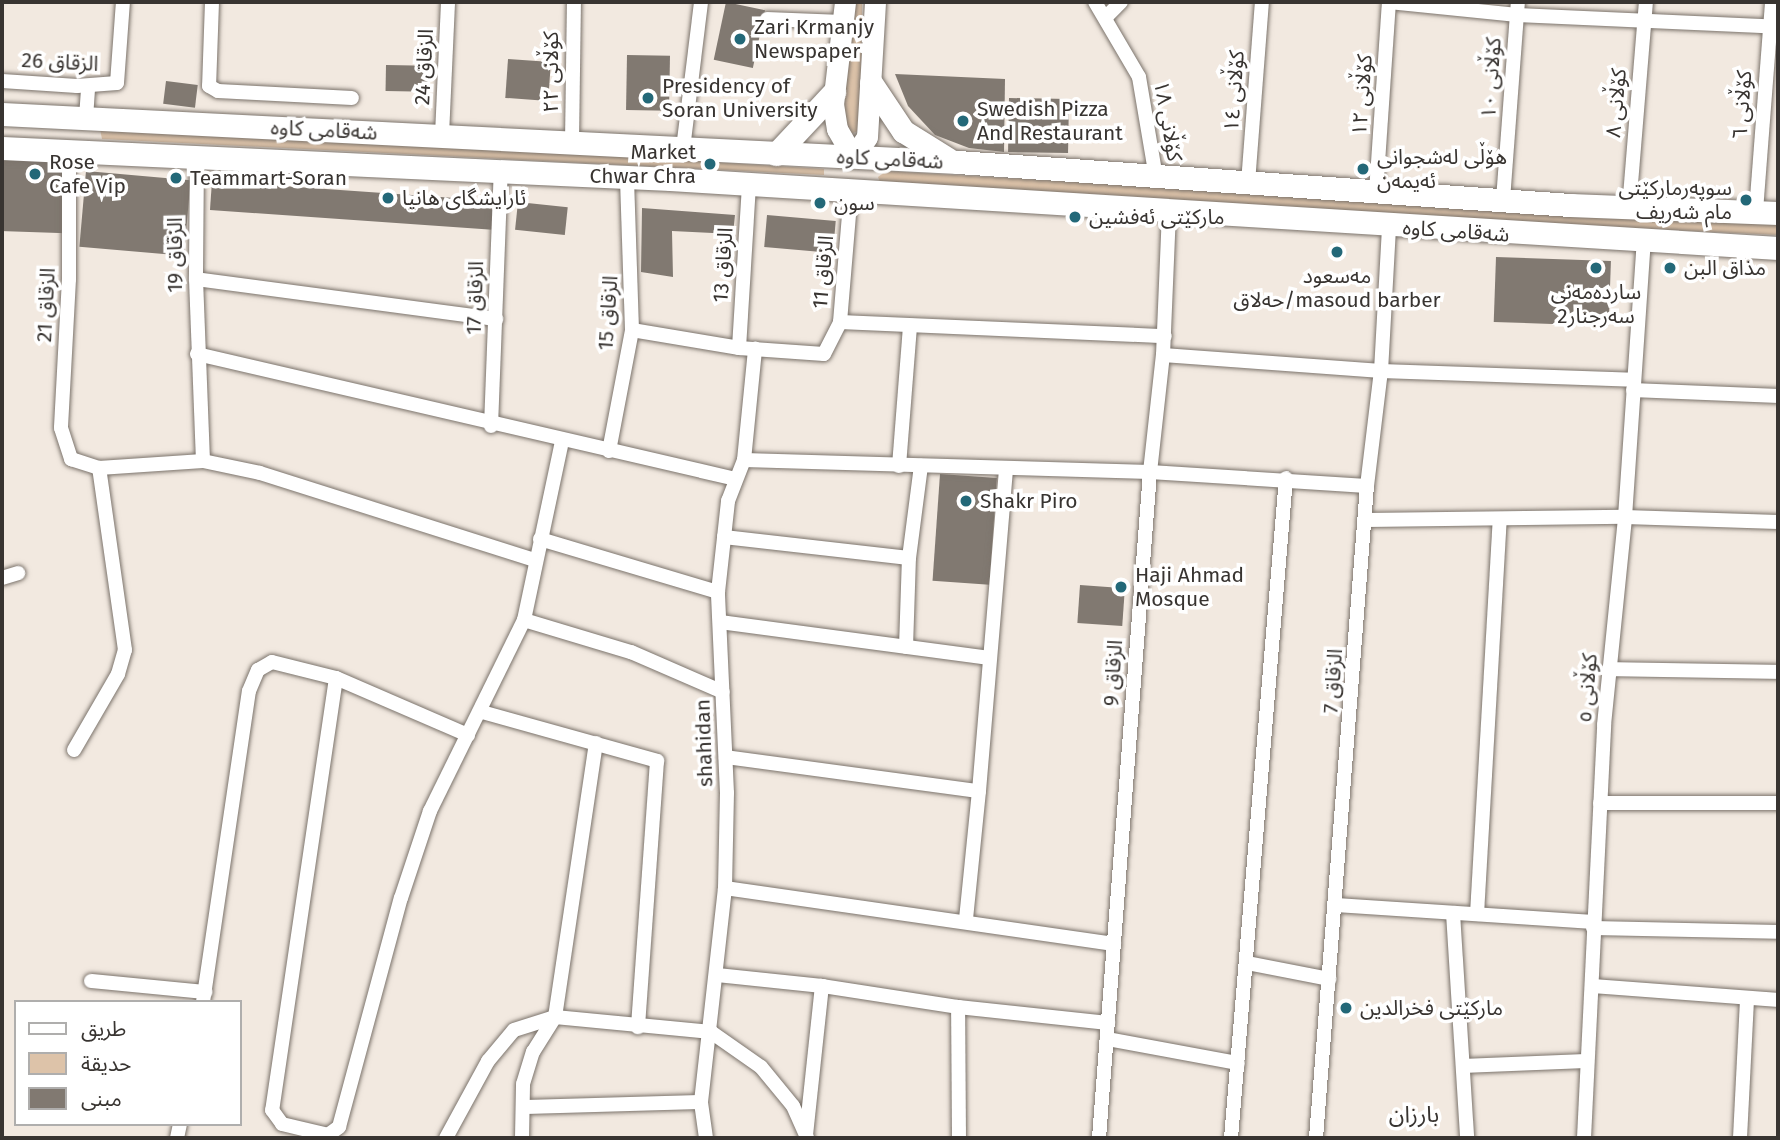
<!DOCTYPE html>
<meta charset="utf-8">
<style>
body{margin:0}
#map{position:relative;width:1780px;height:1140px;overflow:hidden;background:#f2e9e0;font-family:"Fira Sans","Noto Sans Arabic",sans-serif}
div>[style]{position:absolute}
.green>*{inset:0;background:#ddc3a9}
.building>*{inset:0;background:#817971;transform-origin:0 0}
.roads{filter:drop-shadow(0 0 2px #7b736b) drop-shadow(0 0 2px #7b736b)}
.minor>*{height:14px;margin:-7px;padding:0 7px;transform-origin:7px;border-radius:7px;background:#fff}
.secondary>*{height:21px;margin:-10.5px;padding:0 10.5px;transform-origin:10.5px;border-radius:10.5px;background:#fff}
.primary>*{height:23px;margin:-11.5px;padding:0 11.5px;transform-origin:11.5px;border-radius:11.5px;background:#fff}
.dots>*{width:19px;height:19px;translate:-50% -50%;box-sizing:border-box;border:4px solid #fff;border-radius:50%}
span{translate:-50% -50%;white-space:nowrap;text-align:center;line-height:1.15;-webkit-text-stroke:7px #fff;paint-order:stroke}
.poi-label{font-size:21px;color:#383431}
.left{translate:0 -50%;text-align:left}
.right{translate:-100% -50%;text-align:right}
.street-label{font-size:21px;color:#383431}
.neighbourhood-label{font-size:23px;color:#383431}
.frame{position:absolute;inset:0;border:4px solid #383431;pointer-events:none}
.legend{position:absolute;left:14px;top:1000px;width:228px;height:126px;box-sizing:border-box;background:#fff;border:2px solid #afaead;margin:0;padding:9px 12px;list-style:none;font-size:21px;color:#383431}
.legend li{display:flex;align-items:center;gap:14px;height:35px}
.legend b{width:35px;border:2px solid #afaead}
</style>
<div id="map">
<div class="green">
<i style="clip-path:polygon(856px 2px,862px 2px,861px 130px,850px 134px,842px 121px)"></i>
<i style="clip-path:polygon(100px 129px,619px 156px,824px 169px,824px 175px,102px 139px)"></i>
<i style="clip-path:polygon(886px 171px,1778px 223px,1778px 235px,1480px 221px,880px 182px,878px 177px)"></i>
</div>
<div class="building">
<i style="left:726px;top:2px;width:40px;height:59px;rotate:12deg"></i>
<i style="left:627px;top:55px;width:43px;height:55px;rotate:1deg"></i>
<i style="left:508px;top:59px;width:43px;height:39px;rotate:4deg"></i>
<i style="left:386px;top:65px;width:42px;height:26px;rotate:1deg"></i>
<i style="clip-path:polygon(895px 74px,1005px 79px,1004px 152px,969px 148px,935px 135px,908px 106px)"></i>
<i style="left:166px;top:81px;width:32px;height:23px;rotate:7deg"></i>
<i style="left:1009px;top:98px;width:60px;height:54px;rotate:1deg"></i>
<i style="left:2px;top:149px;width:67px;height:82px;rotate:2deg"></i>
<i style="left:86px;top:171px;width:105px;height:76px;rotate:5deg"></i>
<i style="left:212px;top:181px;width:283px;height:29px;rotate:4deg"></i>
<i style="left:518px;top:202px;width:50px;height:28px;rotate:6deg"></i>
<i style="clip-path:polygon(642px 208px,735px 215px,733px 234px,672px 231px,673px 277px,641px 272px)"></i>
<i style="left:767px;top:215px;width:69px;height:32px;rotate:5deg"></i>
<i style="left:1496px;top:257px;width:115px;height:65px;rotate:2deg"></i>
<i style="left:940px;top:474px;width:57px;height:107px;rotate:4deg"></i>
<i style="left:1080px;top:585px;width:45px;height:38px;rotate:4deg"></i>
</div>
<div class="roads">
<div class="minor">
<i style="left:212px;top:2px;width:84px;rotate:92deg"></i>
<i style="left:209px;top:86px;width:10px;rotate:29deg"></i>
<i style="left:218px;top:91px;width:134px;rotate:3deg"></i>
<i style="left:1095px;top:2px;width:87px;rotate:59.6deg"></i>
<i style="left:1139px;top:77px;width:101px;rotate:80.4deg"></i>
<i style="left:1389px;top:2px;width:129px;rotate:5.8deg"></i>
<i style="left:1517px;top:15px;width:261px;rotate:2.6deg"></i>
<i style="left:1106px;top:17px;width:21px;rotate:-45deg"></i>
<i style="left:767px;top:19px;width:75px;rotate:2.3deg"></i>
<i style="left:2px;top:81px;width:75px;rotate:3.8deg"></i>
<i style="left:77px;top:86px;width:40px;rotate:-4.3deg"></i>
<i style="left:117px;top:83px;width:81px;rotate:-85.8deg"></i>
<i style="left:86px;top:118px;width:32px;rotate:-86deg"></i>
<i style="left:442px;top:135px;width:133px;rotate:-87.4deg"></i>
<i style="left:572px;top:142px;width:140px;rotate:-89.2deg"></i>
<i style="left:683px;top:149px;width:148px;rotate:-83deg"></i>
<i style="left:69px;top:151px;width:128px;rotate:90deg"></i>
<i style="left:69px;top:279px;width:149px;rotate:93.1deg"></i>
<i style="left:61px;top:428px;width:33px;rotate:72deg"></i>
<i style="left:71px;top:459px;width:29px;rotate:18deg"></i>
<i style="left:99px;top:468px;width:104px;rotate:-3.9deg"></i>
<i style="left:203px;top:461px;width:58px;rotate:11.9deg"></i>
<i style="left:260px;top:473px;width:288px;rotate:17.6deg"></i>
<i style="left:197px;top:157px;width:122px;rotate:90.5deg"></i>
<i style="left:196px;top:279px;width:182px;rotate:87.8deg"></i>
<i style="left:1248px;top:183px;width:182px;rotate:-85.6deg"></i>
<i style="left:1376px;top:192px;width:190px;rotate:-86.1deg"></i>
<i style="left:1503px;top:200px;width:199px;rotate:-85.7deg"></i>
<i style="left:1629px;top:208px;width:207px;rotate:-85.3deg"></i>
<i style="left:1756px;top:211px;width:210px;rotate:-85.6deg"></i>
<i style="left:196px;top:279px;width:303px;rotate:7.6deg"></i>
<i style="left:840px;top:322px;width:325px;rotate:2.5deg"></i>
<i style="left:632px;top:330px;width:109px;rotate:9.5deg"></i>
<i style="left:739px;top:348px;width:85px;rotate:4deg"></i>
<i style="left:824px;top:354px;width:36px;rotate:-63deg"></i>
<i style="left:840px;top:322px;width:132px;rotate:-85.2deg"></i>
<i style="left:739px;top:348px;width:164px;rotate:-86.5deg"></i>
<i style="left:197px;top:354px;width:553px;rotate:13.06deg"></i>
<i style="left:1163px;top:355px;width:219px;rotate:4.2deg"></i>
<i style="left:1381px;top:371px;width:252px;rotate:2deg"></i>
<i style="left:1633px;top:390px;width:145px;rotate:2.4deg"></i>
<i style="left:491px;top:426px;width:255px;rotate:-87.8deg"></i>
<i style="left:609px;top:451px;width:123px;rotate:-79.2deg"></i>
<i style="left:632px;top:330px;width:153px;rotate:-91.9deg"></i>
<i style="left:744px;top:460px;width:406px;rotate:1.7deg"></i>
<i style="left:1150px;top:472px;width:217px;rotate:3.7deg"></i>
<i style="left:899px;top:466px;width:141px;rotate:-85.5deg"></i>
<i style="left:1366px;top:520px;width:259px;rotate:-0.7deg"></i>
<i style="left:1625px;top:517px;width:153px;rotate:1.9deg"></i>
<i style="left:724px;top:537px;width:186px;rotate:6.5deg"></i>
<i style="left:540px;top:539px;width:186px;rotate:16.6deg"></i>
<i style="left:2px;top:578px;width:17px;rotate:-17deg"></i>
<i style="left:524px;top:620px;width:112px;rotate:16.7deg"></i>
<i style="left:631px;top:652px;width:100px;rotate:23.5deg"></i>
<i style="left:720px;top:622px;width:272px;rotate:7.6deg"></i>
<i style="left:906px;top:647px;width:89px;rotate:-88.1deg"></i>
<i style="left:909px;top:558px;width:93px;rotate:-82.6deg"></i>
<i style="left:1609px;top:669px;width:169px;rotate:1deg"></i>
<i style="left:336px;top:678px;width:437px;rotate:98.4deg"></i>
<i style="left:272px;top:1110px;width:17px;rotate:54deg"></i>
<i style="left:282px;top:1124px;width:47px;rotate:13.4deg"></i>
<i style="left:328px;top:1135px;width:14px;rotate:-36deg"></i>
<i style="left:339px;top:1127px;width:237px;rotate:-74.9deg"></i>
<i style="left:401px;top:898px;width:92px;rotate:-71.6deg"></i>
<i style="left:430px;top:811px;width:213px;rotate:-63.8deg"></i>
<i style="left:524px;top:620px;width:183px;rotate:-78deg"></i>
<i style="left:482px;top:712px;width:182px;rotate:15.6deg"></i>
<i style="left:657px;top:761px;width:267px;rotate:94.1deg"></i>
<i style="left:74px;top:750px;width:88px;rotate:-59.9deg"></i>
<i style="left:118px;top:674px;width:25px;rotate:-74deg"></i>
<i style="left:125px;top:650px;width:184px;rotate:-98.1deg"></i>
<i style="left:726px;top:757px;width:255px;rotate:7.7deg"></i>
<i style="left:979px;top:791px;width:130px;rotate:95.8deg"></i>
<i style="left:979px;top:791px;width:323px;rotate:-85.2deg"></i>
<i style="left:1600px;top:803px;width:178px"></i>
<i style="left:725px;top:888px;width:393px;rotate:8.2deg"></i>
<i style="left:1336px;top:905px;width:258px;rotate:3.8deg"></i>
<i style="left:1453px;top:913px;width:225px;rotate:86.4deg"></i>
<i style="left:1477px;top:914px;width:395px;rotate:-86.7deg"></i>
<i style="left:1593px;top:928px;width:185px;rotate:1.2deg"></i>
<i style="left:1247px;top:963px;width:84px;rotate:11deg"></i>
<i style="left:717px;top:975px;width:106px;rotate:6deg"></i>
<i style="left:91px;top:981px;width:115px;rotate:5.5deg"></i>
<i style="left:1593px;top:986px;width:186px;rotate:4.3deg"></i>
<i style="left:203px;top:1002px;width:314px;rotate:-81.6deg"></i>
<i style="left:249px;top:691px;width:23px;rotate:-67deg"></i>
<i style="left:258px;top:670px;width:16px;rotate:-30deg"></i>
<i style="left:272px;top:662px;width:66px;rotate:14deg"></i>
<i style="left:336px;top:678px;width:144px;rotate:23.4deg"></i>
<i style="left:1107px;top:1039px;width:133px;rotate:10.4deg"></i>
<i style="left:1463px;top:1066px;width:122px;rotate:-2.3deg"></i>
<i style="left:524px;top:1107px;width:177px;rotate:-1.6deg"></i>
<i style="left:806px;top:1135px;width:150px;rotate:-83.9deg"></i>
<i style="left:822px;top:986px;width:138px;rotate:8.8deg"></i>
<i style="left:177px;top:1138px;width:14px;rotate:-78deg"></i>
<i style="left:446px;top:1138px;width:88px;rotate:-61.4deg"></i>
<i style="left:488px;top:1061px;width:40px;rotate:-50deg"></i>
<i style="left:514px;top:1030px;width:43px;rotate:-17.6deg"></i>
<i style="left:555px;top:1017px;width:157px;rotate:5.5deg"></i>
<i style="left:711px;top:1032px;width:61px;rotate:35deg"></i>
<i style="left:761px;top:1067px;width:50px;rotate:50.6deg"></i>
<i style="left:793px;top:1106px;width:35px;rotate:66deg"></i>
<i style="left:522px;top:1138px;width:54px;rotate:-88.9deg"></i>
<i style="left:523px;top:1084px;width:34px;rotate:-73deg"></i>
<i style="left:533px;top:1052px;width:41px;rotate:-57.8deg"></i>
<i style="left:555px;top:1017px;width:277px;rotate:-81.5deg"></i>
<i style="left:706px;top:1138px;width:36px;rotate:-98deg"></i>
<i style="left:701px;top:1102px;width:215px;rotate:-83.6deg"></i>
<i style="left:725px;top:888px;width:95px;rotate:-88.8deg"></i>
<i style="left:727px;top:793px;width:201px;rotate:-92.6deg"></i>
<i style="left:718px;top:592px;width:92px;rotate:-83.7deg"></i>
<i style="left:728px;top:501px;width:44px;rotate:-68.7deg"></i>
<i style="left:744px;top:460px;width:112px;rotate:-84.3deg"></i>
<i style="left:959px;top:1138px;width:131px;rotate:-90.4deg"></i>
<i style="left:958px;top:1007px;width:151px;rotate:6.1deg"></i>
<i style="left:1099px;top:1138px;width:668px;rotate:-85.62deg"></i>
<i style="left:1150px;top:472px;width:118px;rotate:-83.7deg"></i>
<i style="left:1163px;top:355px;width:144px;rotate:-87.6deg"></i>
<i style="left:1231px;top:1138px;width:662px;rotate:-85.24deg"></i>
<i style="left:1316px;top:1138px;width:654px;rotate:-85.53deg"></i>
<i style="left:1367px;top:486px;width:116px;rotate:-83.1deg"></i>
<i style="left:1381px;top:371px;width:145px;rotate:-86.8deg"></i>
<i style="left:1584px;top:1138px;width:413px;rotate:-87.2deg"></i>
<i style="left:1604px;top:725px;width:209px;rotate:-84.2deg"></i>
<i style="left:1625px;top:517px;width:277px;rotate:-86.1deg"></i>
<i style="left:1740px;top:1138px;width:140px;rotate:-87.1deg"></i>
</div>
<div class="secondary">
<i style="left:845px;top:2px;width:103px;rotate:96.7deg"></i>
<i style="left:833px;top:104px;width:25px;rotate:81deg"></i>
<i style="left:837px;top:129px;width:32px;rotate:60deg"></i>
<i style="left:853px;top:157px;width:24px;rotate:-55deg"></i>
<i style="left:867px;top:137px;width:135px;rotate:-86.6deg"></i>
</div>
<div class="primary">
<i style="left:871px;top:83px;width:58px;rotate:56.3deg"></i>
<i style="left:903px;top:131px;width:53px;rotate:31.9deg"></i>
<i style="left:2px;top:114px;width:957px;rotate:2.87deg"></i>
<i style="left:958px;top:162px;width:614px;rotate:4.02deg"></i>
<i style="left:1570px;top:205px;width:208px;rotate:2.2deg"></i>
<i style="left:2px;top:148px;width:669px;rotate:2.66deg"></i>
<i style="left:670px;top:179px;width:1110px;rotate:3.56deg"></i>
<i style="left:776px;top:154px;width:85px;rotate:-46.9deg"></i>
</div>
</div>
<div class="dots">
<i style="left:740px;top:39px;background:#236878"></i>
<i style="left:648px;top:98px;background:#236878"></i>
<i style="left:963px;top:121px;background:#236878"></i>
<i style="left:710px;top:164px;background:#236878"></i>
<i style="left:1363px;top:169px;background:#236878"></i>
<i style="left:35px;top:174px;background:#236878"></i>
<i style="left:176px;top:178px;background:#236878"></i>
<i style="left:388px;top:198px;background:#236878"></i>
<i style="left:1746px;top:200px;background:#236878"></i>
<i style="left:820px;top:203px;background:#236878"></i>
<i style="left:1075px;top:217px;background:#236878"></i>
<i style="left:1337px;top:252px;background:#236878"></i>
<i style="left:1596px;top:268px;background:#236878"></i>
<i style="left:1670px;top:268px;background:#236878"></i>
<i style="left:966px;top:501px;background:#236878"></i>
<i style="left:1121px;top:587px;background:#236878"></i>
<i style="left:1346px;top:1008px;background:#236878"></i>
</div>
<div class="poi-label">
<span class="left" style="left:754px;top:39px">Zari Krmanjy<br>Newspaper</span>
<span class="left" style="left:662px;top:98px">Presidency of<br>Soran University</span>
<span class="left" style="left:977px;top:121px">Swedish Pizza<br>And Restaurant</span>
<span class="right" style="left:696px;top:164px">Market<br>Chwar Chra</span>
<span class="left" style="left:1377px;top:169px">هۆڵی لەشجوانی<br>ئەیمەن</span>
<span class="left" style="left:49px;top:174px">Rose<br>Cafe Vip</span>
<span class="left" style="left:190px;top:178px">Teammart-Soran</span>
<span class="right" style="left:1732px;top:200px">سوپەرمارکێتی<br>مام شەریف</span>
<span class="left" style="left:402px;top:198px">ئارایشگای هانیا</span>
<span class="left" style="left:834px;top:203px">سون</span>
<span class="left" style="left:1089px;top:217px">مارکێتی ئەفشین</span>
<span class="left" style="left:1684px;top:268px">مذاق البن</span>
<span style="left:1337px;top:288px">مەسعود<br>حەلاق/masoud barber</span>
<span style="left:1596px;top:304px">ساردەمەنی<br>سەرجنار2</span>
<span class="left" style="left:980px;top:501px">Shakr Piro</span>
<span class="left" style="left:1135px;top:587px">Haji Ahmad<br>Mosque</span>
<span class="left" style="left:1360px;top:1008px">مارکێتی فخرالدین</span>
</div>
<div class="street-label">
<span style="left:60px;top:62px;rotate:3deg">الزقاق 26</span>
<span style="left:424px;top:67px;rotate:-87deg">الزقاق 24</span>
<span style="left:551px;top:72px;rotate:-90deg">کۆڵانی ٢٢</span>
<span style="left:1491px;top:78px;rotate:-86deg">کۆڵانی ١٠</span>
<span style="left:1234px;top:91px;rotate:-86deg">کۆڵانی ١٤</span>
<span style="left:1362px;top:95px;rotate:-86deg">کۆڵانی ١٢</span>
<span style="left:1616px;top:103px;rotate:-85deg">کۆڵانی ٨</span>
<span style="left:1742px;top:105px;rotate:-86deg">کۆڵانی ٦</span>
<span style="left:1168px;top:121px;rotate:80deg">کۆڵانی ١٨</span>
<span style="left:324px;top:130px;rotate:3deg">شەقامی کاوە</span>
<span style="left:890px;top:159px;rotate:3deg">شەقامی کاوە</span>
<span style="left:1456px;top:231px;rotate:4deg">شەقامی کاوە</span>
<span style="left:175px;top:255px;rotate:-90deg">الزقاق 19</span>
<span style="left:723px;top:265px;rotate:-86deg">الزقاق 13</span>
<span style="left:823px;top:272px;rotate:-85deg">الزقاق 11</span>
<span style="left:475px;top:298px;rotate:-88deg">الزقاق 17</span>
<span style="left:46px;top:305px;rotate:-87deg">الزقاق 21</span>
<span style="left:608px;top:313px;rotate:-86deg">الزقاق 15</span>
<span style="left:1113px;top:673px;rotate:-86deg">الزقاق 9</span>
<span style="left:1333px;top:681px;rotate:-86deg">الزقاق 7</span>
<span style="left:1587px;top:688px;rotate:-85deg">کۆڵانی ٥</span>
<span style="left:704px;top:743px;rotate:-92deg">shahidan</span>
</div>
<div class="neighbourhood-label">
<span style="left:1414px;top:1114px">بارزان</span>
</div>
<div class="frame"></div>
<ul class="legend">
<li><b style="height:9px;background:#fff"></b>طريق</li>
<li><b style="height:19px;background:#ddc3a9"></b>حديقة</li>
<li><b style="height:19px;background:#817971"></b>مبنى</li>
</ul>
</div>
